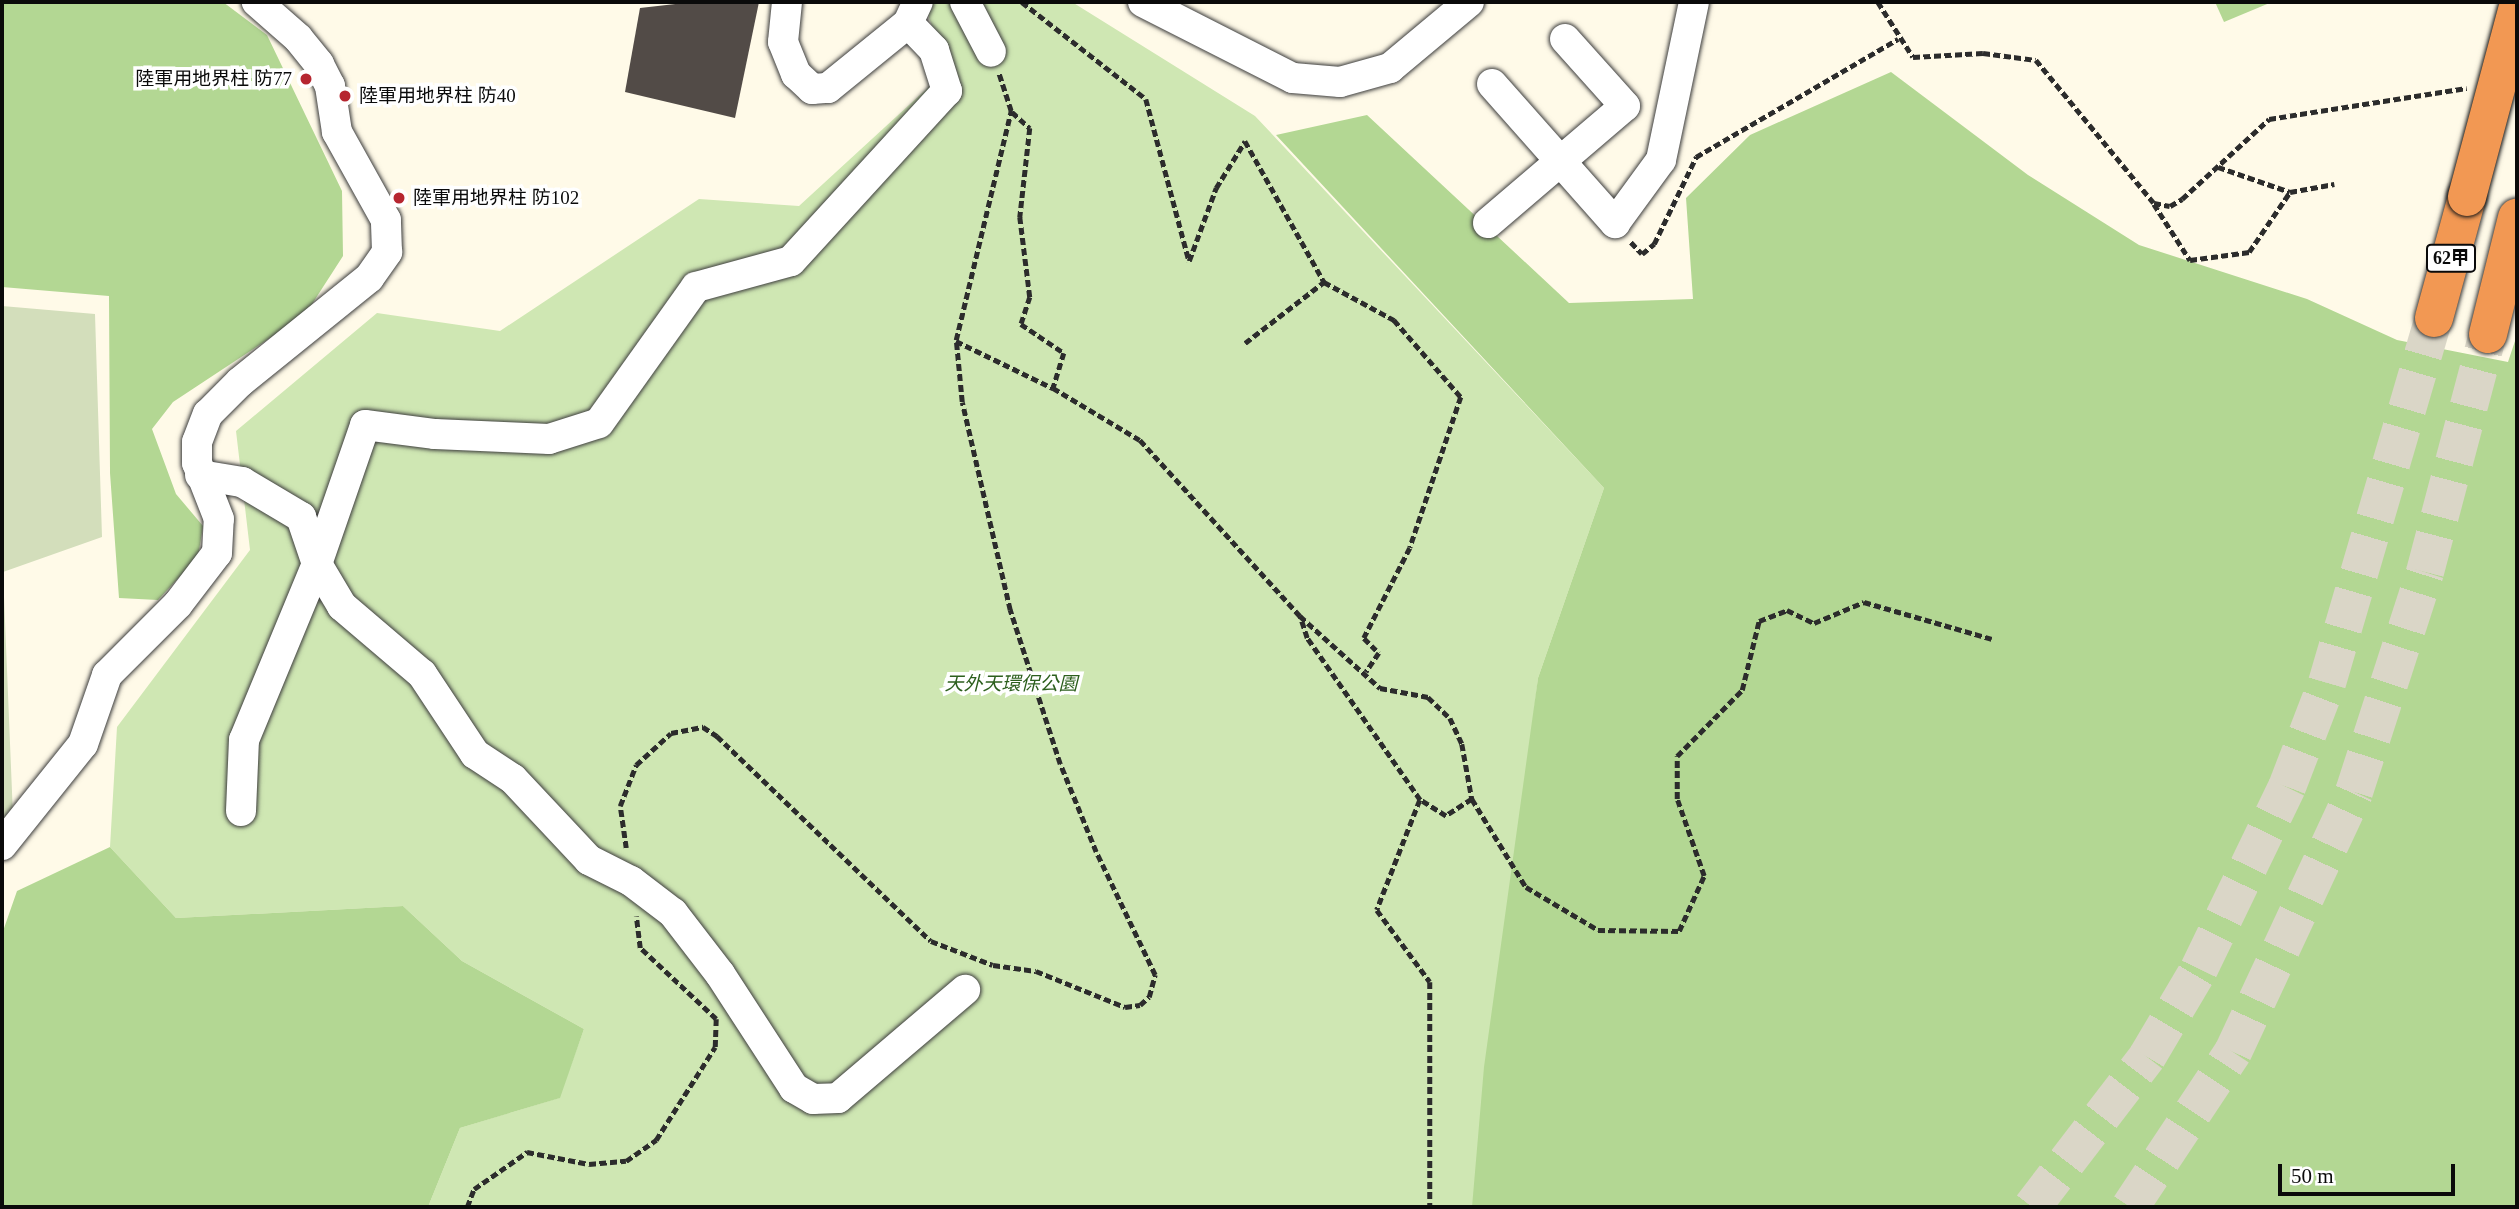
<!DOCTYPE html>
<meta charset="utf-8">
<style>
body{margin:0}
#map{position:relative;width:2519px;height:1209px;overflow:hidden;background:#fffae8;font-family:"Times New Roman","Noto Sans TC",serif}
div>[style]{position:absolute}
.green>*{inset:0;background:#cfe7b3}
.forest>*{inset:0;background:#b3d793}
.cemetery>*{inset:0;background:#d3debb}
.building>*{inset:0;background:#524b47}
.highway-tunnel>*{height:38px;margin-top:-19px;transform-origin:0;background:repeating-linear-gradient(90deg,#dad6c7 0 38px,transparent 0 57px)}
.path>*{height:4.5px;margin-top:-2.25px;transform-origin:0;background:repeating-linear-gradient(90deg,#2c2c2c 0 7px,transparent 0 10.5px)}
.roads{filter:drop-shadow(0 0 2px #3d3d3d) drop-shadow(0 0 2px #3d3d3d)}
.minor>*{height:30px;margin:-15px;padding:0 15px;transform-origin:15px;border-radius:15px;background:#fff}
.highway>*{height:38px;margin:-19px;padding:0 19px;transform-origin:19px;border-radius:19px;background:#f29853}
.bridges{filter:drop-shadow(0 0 2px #1b1b1b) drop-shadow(0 0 2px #1b1b1b)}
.highway-bridge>*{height:38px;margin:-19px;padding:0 19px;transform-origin:19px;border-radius:19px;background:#f29853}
.dots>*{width:19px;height:19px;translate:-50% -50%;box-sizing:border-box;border:4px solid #fff;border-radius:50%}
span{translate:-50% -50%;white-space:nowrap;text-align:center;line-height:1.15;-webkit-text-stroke:7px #fff;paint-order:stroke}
.shield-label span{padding:2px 5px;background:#fff;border:2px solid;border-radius:5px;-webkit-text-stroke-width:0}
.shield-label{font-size:18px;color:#0a0a0a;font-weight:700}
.poi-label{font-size:19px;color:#0a0a0a}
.right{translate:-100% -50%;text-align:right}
.left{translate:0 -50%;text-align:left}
.park-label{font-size:19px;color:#2c5f1d;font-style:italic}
.frame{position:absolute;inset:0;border:4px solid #0a0a0a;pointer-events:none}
.scale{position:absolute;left:2278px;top:1164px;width:177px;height:32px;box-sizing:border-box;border:4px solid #0a0a0a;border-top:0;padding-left:9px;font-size:21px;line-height:24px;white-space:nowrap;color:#0a0a0a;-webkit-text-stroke:5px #fff;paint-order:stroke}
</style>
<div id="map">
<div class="green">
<i style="clip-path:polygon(924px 2px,1072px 2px,1255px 116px,1604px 488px,1538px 678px,1475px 1207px,428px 1207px,460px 1128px,559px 1098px,584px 1029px,462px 961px,403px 906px,176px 918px,110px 847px,117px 727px,250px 550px,236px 431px,377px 313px,500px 331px,699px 199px,799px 206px,946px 71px)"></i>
</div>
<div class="forest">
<i style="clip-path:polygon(2px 2px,223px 2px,267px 35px,342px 191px,343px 256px,305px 315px,173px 402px,152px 429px,176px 494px,203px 526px,198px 557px,158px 600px,119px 598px,110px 473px,109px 296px,2px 287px)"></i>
<i style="clip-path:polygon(2215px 2px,2272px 2px,2224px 22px)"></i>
<i style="clip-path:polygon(1891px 72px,2028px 175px,2139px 245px,2307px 299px,2397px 340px,2508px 362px,2517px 335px,2517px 1207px,1472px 1207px,1484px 1067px,1538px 678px,1604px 488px,1276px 135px,1367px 115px,1569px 303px,1693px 299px,1686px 198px,1750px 135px)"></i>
<i style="clip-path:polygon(110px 847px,176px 918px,403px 906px,462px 961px,584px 1029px,560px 1098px,460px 1128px,428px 1207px,2px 1207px,2px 934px,17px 891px)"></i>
</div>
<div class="cemetery">
<i style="clip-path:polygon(2px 306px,95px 314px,102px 537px,3px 572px,13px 816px,2px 870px)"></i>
</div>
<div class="building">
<i style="clip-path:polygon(693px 2px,759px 2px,735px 118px,625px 92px,640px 8px)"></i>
</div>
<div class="highway-tunnel">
<i style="left:2032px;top:1207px;width:189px;rotate:-52.5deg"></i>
<i style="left:2147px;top:1057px;width:102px;rotate:-59.4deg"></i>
<i style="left:2199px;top:969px;width:202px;rotate:-64.2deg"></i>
<i style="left:2287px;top:787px;width:111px;rotate:-69deg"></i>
<i style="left:2327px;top:683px;width:380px;rotate:-73.7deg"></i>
<i style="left:2130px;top:1207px;width:186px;rotate:-56.4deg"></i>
<i style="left:2233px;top:1052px;width:287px;rotate:-65deg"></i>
<i style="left:2354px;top:792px;width:231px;rotate:-72.1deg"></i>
<i style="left:2425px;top:572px;width:246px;rotate:-75.2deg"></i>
</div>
<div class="path">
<i style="left:1022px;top:2px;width:157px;rotate:38deg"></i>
<i style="left:1146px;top:99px;width:168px;rotate:75.1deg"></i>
<i style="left:1189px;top:261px;width:78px;rotate:-69.7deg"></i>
<i style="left:1216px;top:188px;width:55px;rotate:-58.3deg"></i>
<i style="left:1245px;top:141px;width:162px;rotate:60.7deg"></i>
<i style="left:1324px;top:282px;width:80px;rotate:28.5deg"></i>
<i style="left:1394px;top:320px;width:102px;rotate:49deg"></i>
<i style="left:1461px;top:397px;width:159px;rotate:108.7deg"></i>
<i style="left:1410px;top:548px;width:101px;rotate:117.1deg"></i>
<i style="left:1364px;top:638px;width:21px;rotate:45deg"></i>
<i style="left:1379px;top:653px;width:23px;rotate:124deg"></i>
<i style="left:1878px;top:2px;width:65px;rotate:57.5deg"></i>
<i style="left:1913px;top:57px;width:70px;rotate:-3.3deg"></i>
<i style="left:1983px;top:53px;width:53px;rotate:7.5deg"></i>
<i style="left:2036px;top:60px;width:185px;rotate:50.5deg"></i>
<i style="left:2154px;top:203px;width:16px;rotate:11deg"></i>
<i style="left:2170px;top:206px;width:14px;rotate:-30deg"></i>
<i style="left:2182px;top:199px;width:118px;rotate:-42.6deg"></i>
<i style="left:2269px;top:119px;width:200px;rotate:-8.9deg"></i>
<i style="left:1012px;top:112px;width:24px;rotate:42deg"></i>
<i style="left:1030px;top:128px;width:90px;rotate:96.4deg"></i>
<i style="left:1020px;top:217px;width:81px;rotate:82.9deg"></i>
<i style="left:1030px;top:297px;width:28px;rotate:108deg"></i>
<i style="left:1021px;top:324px;width:52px;rotate:34deg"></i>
<i style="left:1064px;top:353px;width:37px;rotate:107deg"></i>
<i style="left:2218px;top:167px;width:76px;rotate:19.1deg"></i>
<i style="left:2154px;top:204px;width:67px;rotate:57.3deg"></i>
<i style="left:2190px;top:260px;width:60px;rotate:-7.7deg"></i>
<i style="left:2249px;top:252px;width:73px;rotate:-55.7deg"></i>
<i style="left:2290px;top:192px;width:45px;rotate:-10.3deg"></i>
<i style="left:1631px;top:242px;width:16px;rotate:47deg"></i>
<i style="left:1642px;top:254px;width:16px;rotate:-40deg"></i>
<i style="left:1654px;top:244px;width:97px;rotate:-64.2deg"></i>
<i style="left:1696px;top:157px;width:234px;rotate:-30.3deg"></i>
<i style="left:956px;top:341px;width:108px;rotate:25.9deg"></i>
<i style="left:1053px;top:388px;width:101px;rotate:30.9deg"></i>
<i style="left:1140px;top:440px;width:238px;rotate:47.7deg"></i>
<i style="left:1245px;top:343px;width:100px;rotate:-37.7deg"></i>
<i style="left:1472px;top:799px;width:31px;rotate:147deg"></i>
<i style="left:1446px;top:816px;width:31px;rotate:-148deg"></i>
<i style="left:1420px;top:800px;width:198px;rotate:-124.9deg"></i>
<i style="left:1307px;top:638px;width:23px;rotate:-108deg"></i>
<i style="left:1300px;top:616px;width:108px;rotate:42deg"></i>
<i style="left:1380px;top:688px;width:49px;rotate:10.6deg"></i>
<i style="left:1428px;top:697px;width:30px;rotate:44deg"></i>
<i style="left:1450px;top:718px;width:29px;rotate:65deg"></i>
<i style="left:1462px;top:744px;width:56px;rotate:79.7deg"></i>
<i style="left:1472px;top:799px;width:103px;rotate:58.5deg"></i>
<i style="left:1526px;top:887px;width:84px;rotate:30.8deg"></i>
<i style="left:1598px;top:930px;width:81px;rotate:0.7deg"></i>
<i style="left:1679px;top:931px;width:60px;rotate:-65.6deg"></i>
<i style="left:1704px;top:876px;width:82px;rotate:-109.3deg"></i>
<i style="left:1677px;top:799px;width:43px;rotate:-90deg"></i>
<i style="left:1677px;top:756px;width:93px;rotate:-45.4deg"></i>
<i style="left:1742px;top:690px;width:71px;rotate:-76.2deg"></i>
<i style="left:1759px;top:621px;width:30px;rotate:-21deg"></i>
<i style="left:1787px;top:610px;width:30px;rotate:26deg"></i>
<i style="left:1814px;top:623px;width:54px;rotate:-22.8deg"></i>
<i style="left:1864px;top:602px;width:133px;rotate:16.1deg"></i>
<i style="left:1420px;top:800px;width:118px;rotate:111.4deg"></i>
<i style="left:1377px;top:910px;width:89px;rotate:53.6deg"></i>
<i style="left:1430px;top:982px;width:225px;rotate:90deg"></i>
<i style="left:626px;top:848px;width:42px;rotate:-98.1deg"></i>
<i style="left:620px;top:806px;width:44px;rotate:-68.7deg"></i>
<i style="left:636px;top:765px;width:47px;rotate:-42.4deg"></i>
<i style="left:671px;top:733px;width:33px;rotate:-11deg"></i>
<i style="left:703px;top:727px;width:17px;rotate:33deg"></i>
<i style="left:717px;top:736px;width:296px;rotate:43.8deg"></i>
<i style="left:931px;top:941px;width:66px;rotate:21.2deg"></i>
<i style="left:993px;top:965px;width:43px;rotate:7.9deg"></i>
<i style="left:1036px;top:971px;width:96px;rotate:22deg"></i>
<i style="left:1125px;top:1007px;width:15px;rotate:-8deg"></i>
<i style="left:1140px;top:1005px;width:12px;rotate:-42deg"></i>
<i style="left:1149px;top:997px;width:23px;rotate:-75deg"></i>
<i style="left:1155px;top:975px;width:136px;rotate:-115.6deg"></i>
<i style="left:1096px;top:852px;width:95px;rotate:-112.2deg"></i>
<i style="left:1060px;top:764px;width:162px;rotate:-108deg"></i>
<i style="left:1010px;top:610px;width:213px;rotate:-103deg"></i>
<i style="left:962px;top:402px;width:62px;rotate:-95.5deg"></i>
<i style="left:956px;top:340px;width:236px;rotate:-76.5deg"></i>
<i style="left:1011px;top:111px;width:40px;rotate:-108deg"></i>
<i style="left:467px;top:1207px;width:19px;rotate:-69deg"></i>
<i style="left:474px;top:1189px;width:65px;rotate:-34.9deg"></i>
<i style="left:527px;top:1152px;width:63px;rotate:11deg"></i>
<i style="left:589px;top:1164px;width:37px;rotate:-5deg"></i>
<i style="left:626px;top:1161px;width:37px;rotate:-35deg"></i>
<i style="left:656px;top:1140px;width:110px;rotate:-57.6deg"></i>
<i style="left:715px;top:1047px;width:28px;rotate:-88deg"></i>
<i style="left:716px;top:1019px;width:104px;rotate:-136.9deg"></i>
<i style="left:640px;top:948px;width:32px;rotate:-97deg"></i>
</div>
<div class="roads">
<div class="minor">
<i style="left:787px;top:2px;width:40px;rotate:95.7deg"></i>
<i style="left:783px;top:42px;width:35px;rotate:68deg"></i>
<i style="left:796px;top:74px;width:22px;rotate:43deg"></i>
<i style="left:812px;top:89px;width:16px;rotate:-4deg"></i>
<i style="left:828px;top:88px;width:103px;rotate:-39.1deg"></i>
<i style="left:965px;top:2px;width:56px;rotate:62.5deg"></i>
<i style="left:1143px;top:2px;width:168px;rotate:26.9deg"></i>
<i style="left:1293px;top:78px;width:47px;rotate:4.9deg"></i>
<i style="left:1340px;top:82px;width:52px;rotate:-15.6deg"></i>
<i style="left:1390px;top:68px;width:103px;rotate:-39.9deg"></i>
<i style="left:1492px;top:84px;width:186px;rotate:48.5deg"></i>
<i style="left:1615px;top:223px;width:78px;rotate:-53.9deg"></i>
<i style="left:1661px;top:160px;width:161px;rotate:-78.2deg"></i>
<i style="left:1488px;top:223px;width:180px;rotate:-40.5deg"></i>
<i style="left:1625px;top:106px;width:90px;rotate:-131.8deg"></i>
<i style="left:200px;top:475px;width:43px;rotate:9.5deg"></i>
<i style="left:242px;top:482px;width:69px;rotate:30.7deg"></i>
<i style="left:301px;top:517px;width:50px;rotate:71.2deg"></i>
<i style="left:317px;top:564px;width:49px;rotate:59.2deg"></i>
<i style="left:342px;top:606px;width:105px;rotate:40.4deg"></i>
<i style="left:422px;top:674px;width:96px;rotate:56.5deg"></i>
<i style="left:475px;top:754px;width:45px;rotate:33.3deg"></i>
<i style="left:513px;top:779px;width:111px;rotate:46.8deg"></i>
<i style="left:589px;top:860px;width:47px;rotate:26.6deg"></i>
<i style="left:631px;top:881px;width:53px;rotate:37.3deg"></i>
<i style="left:673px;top:913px;width:77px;rotate:52.4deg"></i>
<i style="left:720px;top:974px;width:136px;rotate:57deg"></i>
<i style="left:794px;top:1088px;width:22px;rotate:30deg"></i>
<i style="left:813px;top:1099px;width:25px;rotate:-2deg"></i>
<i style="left:838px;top:1098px;width:167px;rotate:-40.4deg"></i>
<i style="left:241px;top:811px;width:71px;rotate:-87.6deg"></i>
<i style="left:244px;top:740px;width:191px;rotate:-67.5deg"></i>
<i style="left:317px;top:564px;width:147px;rotate:-70.9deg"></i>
<i style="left:365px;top:425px;width:71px;rotate:7.3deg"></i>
<i style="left:435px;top:434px;width:114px;rotate:2.5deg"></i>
<i style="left:549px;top:439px;width:52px;rotate:-17.7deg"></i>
<i style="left:599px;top:423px;width:167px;rotate:-54.5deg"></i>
<i style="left:696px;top:287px;width:98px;rotate:-15.3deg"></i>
<i style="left:791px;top:261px;width:231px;rotate:-47.5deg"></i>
<i style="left:947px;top:91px;width:43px;rotate:-107.6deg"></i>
<i style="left:934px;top:50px;width:37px;rotate:-134deg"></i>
<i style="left:908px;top:23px;width:23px;rotate:-65deg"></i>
<i style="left:2px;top:845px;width:129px;rotate:-51.3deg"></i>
<i style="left:83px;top:744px;width:73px;rotate:-70.8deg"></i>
<i style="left:107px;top:675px;width:100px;rotate:-45deg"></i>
<i style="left:178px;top:604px;width:64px;rotate:-52.6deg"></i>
<i style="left:217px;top:553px;width:34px;rotate:-87deg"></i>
<i style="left:219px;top:519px;width:60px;rotate:-111.4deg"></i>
<i style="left:197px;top:463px;width:21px;rotate:-90deg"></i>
<i style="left:197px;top:442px;width:30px;rotate:-69deg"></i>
<i style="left:208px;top:414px;width:45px;rotate:-45deg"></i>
<i style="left:240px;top:382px;width:166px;rotate:-38.9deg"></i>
<i style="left:369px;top:278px;width:32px;rotate:-55deg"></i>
<i style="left:387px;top:252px;width:32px;rotate:-92deg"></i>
<i style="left:386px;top:220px;width:101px;rotate:-119.1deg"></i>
<i style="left:337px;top:132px;width:47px;rotate:-98.7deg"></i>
<i style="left:330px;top:86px;width:25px;rotate:-117deg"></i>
<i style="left:319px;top:64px;width:33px;rotate:-129deg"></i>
<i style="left:298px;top:38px;width:55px;rotate:-138.7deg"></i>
</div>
<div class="highway">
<i style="left:2434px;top:318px;width:125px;rotate:-74.7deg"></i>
<i style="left:2488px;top:334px;width:120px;rotate:-76deg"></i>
</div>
</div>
<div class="bridges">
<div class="highway-bridge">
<i style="left:2467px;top:197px;width:193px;rotate:-75deg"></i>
</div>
</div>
<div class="dots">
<i style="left:306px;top:79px;background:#b62630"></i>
<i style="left:345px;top:96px;background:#b62630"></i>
<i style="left:399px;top:198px;background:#b62630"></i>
</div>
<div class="shield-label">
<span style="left:2451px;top:258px">62甲</span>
</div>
<div class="poi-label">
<span class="right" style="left:292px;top:79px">陸軍用地界柱 防77</span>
<span class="left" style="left:359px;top:96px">陸軍用地界柱 防40</span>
<span class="left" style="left:413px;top:198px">陸軍用地界柱 防102</span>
</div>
<div class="park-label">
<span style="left:1011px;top:684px">天外天環保公園</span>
</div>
<div class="frame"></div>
<div class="scale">50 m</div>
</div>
